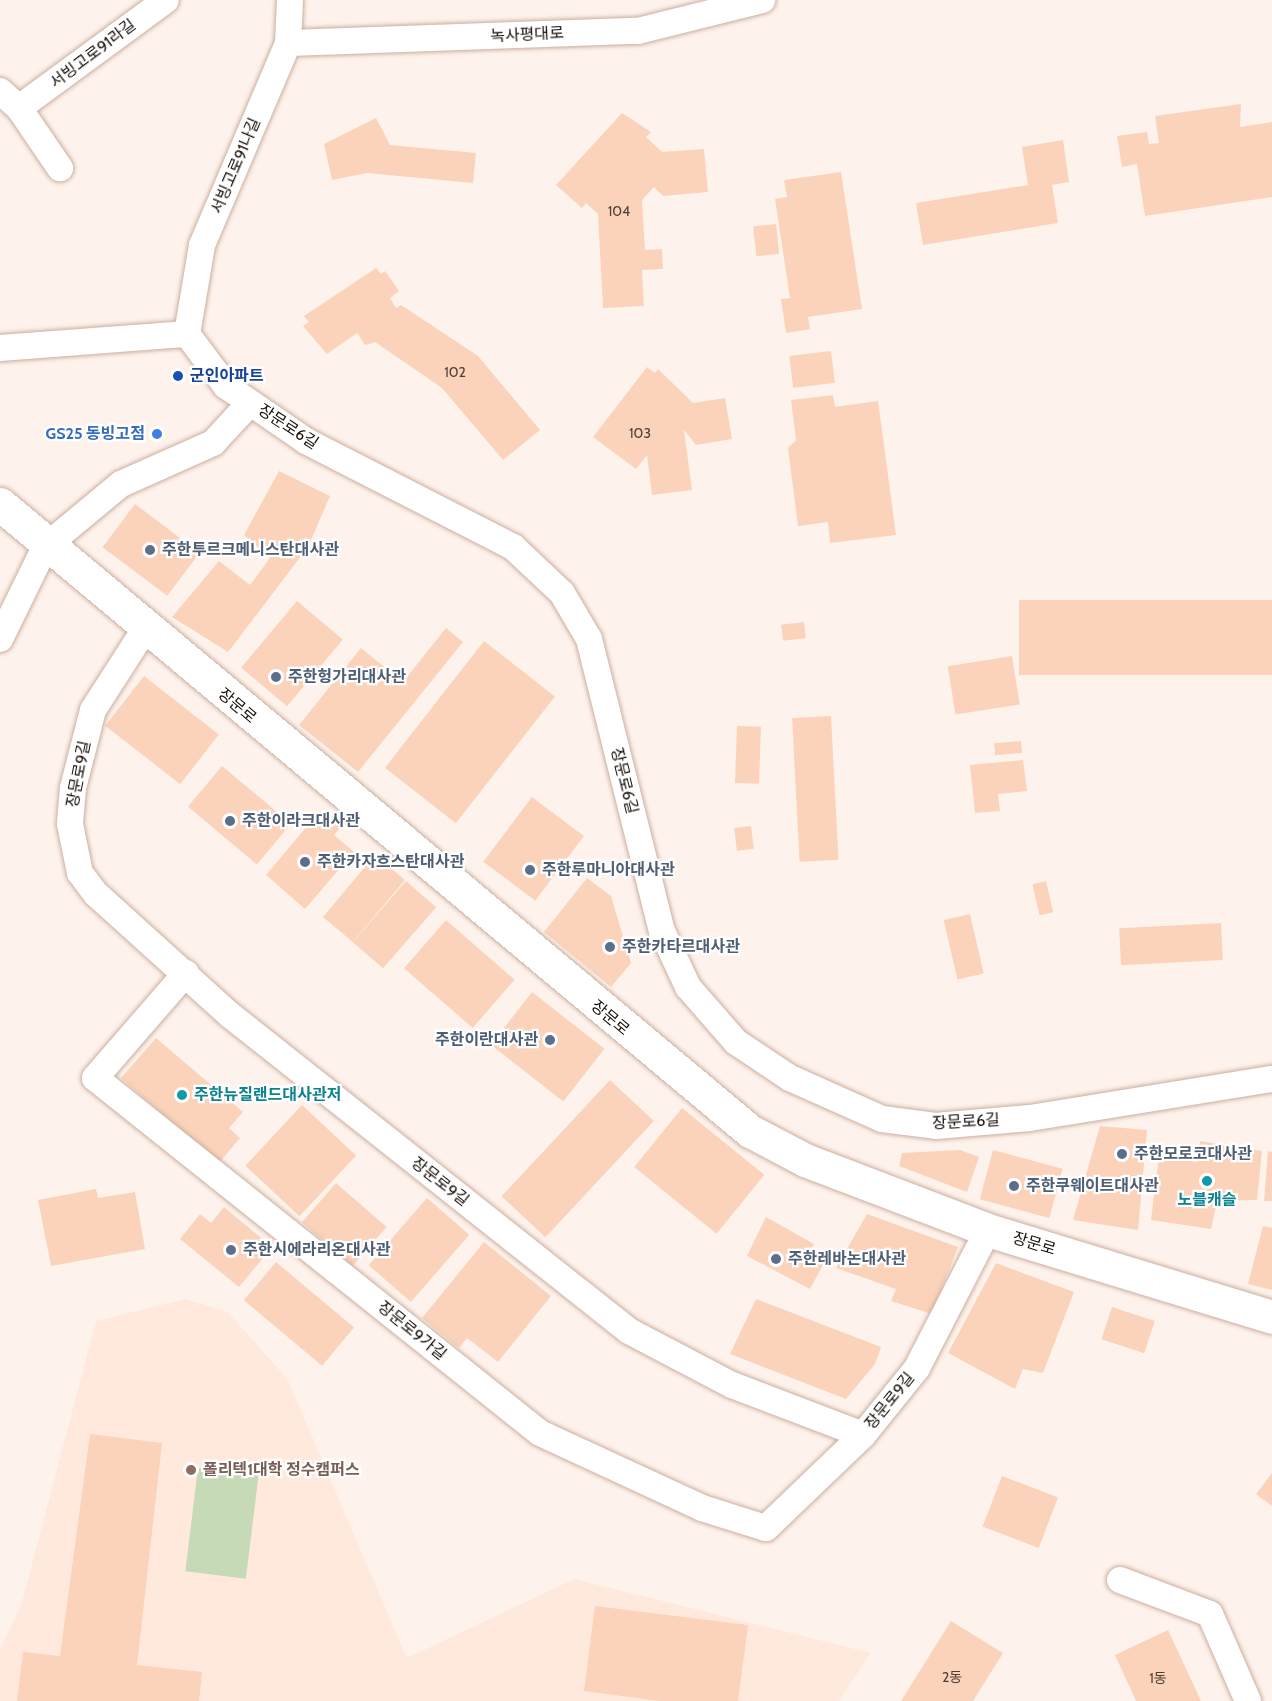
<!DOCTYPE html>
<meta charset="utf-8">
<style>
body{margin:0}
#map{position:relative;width:1272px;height:1701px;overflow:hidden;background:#fef3ec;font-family:Cabin,"Noto Sans KR",sans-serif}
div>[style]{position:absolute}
.built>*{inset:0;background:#ffe9dd}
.green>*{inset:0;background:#c6dab8;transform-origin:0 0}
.building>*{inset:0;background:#fad3ba;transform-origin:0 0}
.roads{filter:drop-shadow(0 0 2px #cbafa0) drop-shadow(0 0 2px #cbafa0)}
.street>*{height:26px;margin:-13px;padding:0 13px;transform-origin:13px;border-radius:13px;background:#fff}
.secondary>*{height:33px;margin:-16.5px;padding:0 16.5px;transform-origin:16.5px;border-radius:16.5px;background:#fff}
.dots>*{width:16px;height:16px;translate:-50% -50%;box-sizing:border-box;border:3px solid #fff;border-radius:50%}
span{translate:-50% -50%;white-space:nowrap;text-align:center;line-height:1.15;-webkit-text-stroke:4.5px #fff;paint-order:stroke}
.number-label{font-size:14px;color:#503f34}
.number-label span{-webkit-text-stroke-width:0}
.street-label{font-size:16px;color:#170e08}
.transit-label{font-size:16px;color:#164399;font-weight:700}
.left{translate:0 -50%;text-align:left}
.shop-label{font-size:16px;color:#366cbe;font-weight:700}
.right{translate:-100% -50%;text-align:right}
.service-label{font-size:16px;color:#4e5e75;font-weight:700}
.culture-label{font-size:16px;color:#0d838f;font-weight:700}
.education-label{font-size:16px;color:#785e54;font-weight:700}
</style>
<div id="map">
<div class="built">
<i style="clip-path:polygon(186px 1299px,228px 1312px,288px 1380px,407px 1658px,574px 1579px,871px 1653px,839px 1701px,0 1701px,0 1649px,21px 1606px,96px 1321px)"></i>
</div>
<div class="green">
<i style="left:198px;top:1468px;width:61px;height:104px;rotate:7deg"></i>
</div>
<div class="building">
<i style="clip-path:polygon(1241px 104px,1240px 127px,1272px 122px,1272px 197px,1145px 216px,1137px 164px,1122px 167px,1117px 136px,1147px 132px,1149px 144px,1159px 143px,1155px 116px)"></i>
<i style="clip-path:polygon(622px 113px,651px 132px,646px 137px,662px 152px,704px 149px,708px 192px,663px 196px,654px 187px,642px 200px,645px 250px,662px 249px,663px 269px,642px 270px,644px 306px,603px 308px,598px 214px,586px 203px,582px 208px,556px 185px)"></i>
<i style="clip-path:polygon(376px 118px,390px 145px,476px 153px,473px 183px,367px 173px,332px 180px,324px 144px)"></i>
<i style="clip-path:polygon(1063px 140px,1069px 182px,1052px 185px,1058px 223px,923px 245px,916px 203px,1028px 185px,1022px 147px)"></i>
<i style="clip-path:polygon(841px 172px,862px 309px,808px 317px,810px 329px,786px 333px,781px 299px,790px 298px,775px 199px,787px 197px,784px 180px)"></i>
<i style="left:776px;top:224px;width:30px;height:23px;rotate:84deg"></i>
<i style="clip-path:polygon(376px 268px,381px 274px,385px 271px,399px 291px,390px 298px,396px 308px,401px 305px,478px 356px,540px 430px,503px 460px,442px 388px,375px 342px,365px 345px,357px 333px,327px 354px,303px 326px,309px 322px,304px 316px)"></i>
<i style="left:831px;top:351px;width:32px;height:42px;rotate:83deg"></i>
<i style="clip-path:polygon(647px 367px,655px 373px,658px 369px,693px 403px,725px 398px,732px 439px,696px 445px,684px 430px,692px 490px,652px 495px,647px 455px,636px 469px,593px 437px)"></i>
<i style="clip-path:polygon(833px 395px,835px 407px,878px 401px,896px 535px,830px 543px,828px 522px,798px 526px,788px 448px,796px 440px,791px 400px)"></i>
<i style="clip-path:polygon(279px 471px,330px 496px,308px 547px,228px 652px,172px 617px,219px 561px,250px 585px,270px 558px,244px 535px)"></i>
<i style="left:135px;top:504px;width:81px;height:54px;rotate:37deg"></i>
<i style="left:1272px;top:600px;width:75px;height:253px;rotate:90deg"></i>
<i style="left:297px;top:601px;width:60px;height:87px;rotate:40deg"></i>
<i style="left:804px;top:622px;width:16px;height:23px;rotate:83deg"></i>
<i style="clip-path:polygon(446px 628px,463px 642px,358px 772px,299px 725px,361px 648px,403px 682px)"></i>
<i style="left:484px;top:641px;width:90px;height:161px;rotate:38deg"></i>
<i style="left:1012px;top:656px;width:49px;height:65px;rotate:81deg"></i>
<i style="left:144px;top:676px;width:95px;height:63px;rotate:38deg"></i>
<i style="left:831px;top:716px;width:144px;height:39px;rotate:87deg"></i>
<i style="left:737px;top:726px;width:24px;height:57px;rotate:2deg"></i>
<i style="left:1021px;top:741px;width:12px;height:27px;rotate:85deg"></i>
<i style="clip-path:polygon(1023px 760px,1027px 791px,998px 794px,1000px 811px,975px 813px,970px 765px)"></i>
<i style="left:222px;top:766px;width:90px;height:53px;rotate:40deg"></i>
<i style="left:532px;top:797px;width:65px;height:81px;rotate:37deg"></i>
<i style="clip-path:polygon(320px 811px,340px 828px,334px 835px,354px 852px,305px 909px,266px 875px)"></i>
<i style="left:751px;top:826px;width:23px;height:17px;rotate:83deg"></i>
<i style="left:375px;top:855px;width:39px;height:81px;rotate:40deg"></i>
<i style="clip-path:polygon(587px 878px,611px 896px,631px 963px,611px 987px,544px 932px)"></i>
<i style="left:406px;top:881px;width:40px;height:81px;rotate:41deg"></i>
<i style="left:1046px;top:881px;width:32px;height:14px;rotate:77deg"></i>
<i style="left:970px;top:914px;width:61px;height:27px;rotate:77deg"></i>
<i style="left:446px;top:920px;width:91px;height:64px;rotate:41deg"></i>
<i style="left:1221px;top:923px;width:37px;height:102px;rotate:87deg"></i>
<i style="left:532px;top:992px;width:92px;height:67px;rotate:38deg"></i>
<i style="clip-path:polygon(156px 1038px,243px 1112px,229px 1128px,240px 1138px,219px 1163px,121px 1078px)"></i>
<i style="left:610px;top:1080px;width:60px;height:159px;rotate:43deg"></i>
<i style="left:302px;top:1105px;width:74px;height:83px;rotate:43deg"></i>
<i style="left:682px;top:1108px;width:106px;height:76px;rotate:39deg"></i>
<i style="clip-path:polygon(1100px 1126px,1147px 1130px,1138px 1230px,1073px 1220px)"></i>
<i style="clip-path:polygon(1200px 1141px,1262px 1151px,1257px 1200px,1217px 1201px,1211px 1229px,1151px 1220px,1159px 1156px,1197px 1162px)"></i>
<i style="clip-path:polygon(960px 1150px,979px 1157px,967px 1192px,899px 1166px,902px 1153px)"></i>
<i style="left:993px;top:1150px;width:72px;height:51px;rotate:15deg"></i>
<i style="clip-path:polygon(1268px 1151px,1272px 1152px,1272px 1201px,1264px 1201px)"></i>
<i style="left:336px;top:1183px;width:67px;height:52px;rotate:41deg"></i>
<i style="clip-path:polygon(96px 1189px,98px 1198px,135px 1192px,145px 1249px,51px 1266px,38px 1200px)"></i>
<i style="left:427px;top:1198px;width:56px;height:89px;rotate:41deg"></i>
<i style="clip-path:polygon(224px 1207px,272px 1247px,239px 1287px,180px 1239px,200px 1214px,211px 1223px)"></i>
<i style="clip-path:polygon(867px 1214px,958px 1247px,932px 1314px,891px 1301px,896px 1289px,836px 1268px)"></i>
<i style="clip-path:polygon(766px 1217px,814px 1244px,808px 1255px,824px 1263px,810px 1289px,747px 1256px)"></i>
<i style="clip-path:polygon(1263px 1226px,1272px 1228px,1272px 1290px,1248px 1284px)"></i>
<i style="clip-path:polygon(484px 1242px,551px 1296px,498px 1362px,467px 1338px,459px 1348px,422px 1318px)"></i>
<i style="left:276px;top:1262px;width:102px;height:50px;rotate:40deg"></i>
<i style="clip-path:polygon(996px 1263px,1074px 1292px,1043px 1373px,1023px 1369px,1015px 1389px,948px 1353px)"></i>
<i style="clip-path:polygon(756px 1299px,881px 1347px,875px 1364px,846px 1399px,730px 1354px)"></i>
<i style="left:1112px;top:1307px;width:45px;height:34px;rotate:18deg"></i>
<i style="clip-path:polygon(90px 1434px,162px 1443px,137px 1665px,202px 1672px,199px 1701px,17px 1701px,23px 1652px,60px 1656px)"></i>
<i style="clip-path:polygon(1272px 1473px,1272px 1506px,1256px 1494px)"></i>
<i style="left:1002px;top:1476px;width:60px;height:54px;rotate:21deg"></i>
<i style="clip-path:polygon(595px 1606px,748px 1625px,738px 1701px,660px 1701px,584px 1691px)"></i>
<i style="clip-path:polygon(951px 1621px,1003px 1653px,973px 1701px,901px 1701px)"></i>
<i style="clip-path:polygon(1168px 1630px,1201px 1701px,1136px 1701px,1115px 1655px)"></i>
</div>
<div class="roads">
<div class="street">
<i style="left:288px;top:43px;width:350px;rotate:-2deg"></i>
<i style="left:638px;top:31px;width:128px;rotate:-14deg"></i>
<i style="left:0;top:91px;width:25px;rotate:42deg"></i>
<i style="left:19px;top:108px;width:182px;rotate:-36.3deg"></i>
<i style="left:19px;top:108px;width:73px;rotate:55.7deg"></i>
<i style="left:187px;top:334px;width:90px;rotate:-80.4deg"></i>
<i style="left:202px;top:245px;width:220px;rotate:-66.9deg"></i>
<i style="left:288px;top:43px;width:43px;rotate:-87.3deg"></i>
<i style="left:0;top:348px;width:188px;rotate:-4.3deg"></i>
<i style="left:187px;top:334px;width:65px;rotate:53.1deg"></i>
<i style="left:226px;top:386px;width:97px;rotate:34.5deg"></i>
<i style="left:306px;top:441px;width:233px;rotate:27.1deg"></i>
<i style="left:513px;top:547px;width:67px;rotate:43.2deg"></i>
<i style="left:562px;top:593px;width:53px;rotate:59.6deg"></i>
<i style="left:589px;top:639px;width:301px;rotate:76deg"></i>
<i style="left:662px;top:931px;width:62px;rotate:65.1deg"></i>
<i style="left:688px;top:987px;width:73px;rotate:48.9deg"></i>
<i style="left:736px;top:1042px;width:65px;rotate:33.7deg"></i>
<i style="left:790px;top:1078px;width:101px;rotate:24deg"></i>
<i style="left:882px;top:1119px;width:54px;rotate:7.4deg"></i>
<i style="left:936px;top:1126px;width:94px;rotate:-4.9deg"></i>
<i style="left:1030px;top:1118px;width:245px;rotate:-9.2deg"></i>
<i style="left:145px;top:629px;width:96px;rotate:122.7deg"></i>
<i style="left:93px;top:710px;width:81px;rotate:104.4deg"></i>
<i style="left:73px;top:788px;width:36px;rotate:95deg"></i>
<i style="left:70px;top:824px;width:50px;rotate:78.5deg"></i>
<i style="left:80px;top:873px;width:26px;rotate:53deg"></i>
<i style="left:96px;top:894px;width:181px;rotate:42.1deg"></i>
<i style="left:230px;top:1015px;width:509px;rotate:38.38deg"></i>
<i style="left:629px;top:1331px;width:116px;rotate:27.7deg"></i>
<i style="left:732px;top:1385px;width:140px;rotate:20.9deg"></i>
<i style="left:863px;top:1435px;width:86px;rotate:-51.1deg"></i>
<i style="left:917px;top:1368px;width:155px;rotate:-62.8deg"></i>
<i style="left:0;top:639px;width:102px;rotate:-63.9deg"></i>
<i style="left:45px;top:547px;width:99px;rotate:-39.7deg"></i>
<i style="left:121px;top:484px;width:101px;rotate:-24deg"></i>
<i style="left:213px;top:443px;width:54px;rotate:-47.2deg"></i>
<i style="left:186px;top:973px;width:139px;rotate:130.9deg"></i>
<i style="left:95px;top:1078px;width:569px;rotate:38.58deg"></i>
<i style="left:540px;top:1433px;width:179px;rotate:24.8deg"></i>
<i style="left:702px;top:1508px;width:67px;rotate:17.4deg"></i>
<i style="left:766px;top:1528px;width:134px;rotate:-43.8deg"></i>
<i style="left:1120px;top:1580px;width:96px;rotate:20.7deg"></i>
<i style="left:1210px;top:1614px;width:95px;rotate:66.4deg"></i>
</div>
<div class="secondary">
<i style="left:0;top:504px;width:978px;rotate:39.9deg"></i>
<i style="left:750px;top:1131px;width:62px;rotate:27.8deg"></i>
<i style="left:805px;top:1160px;width:196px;rotate:20.9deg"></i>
<i style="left:988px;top:1230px;width:297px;rotate:17deg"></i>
</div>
</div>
<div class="dots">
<i style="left:178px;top:376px;background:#1a4fb4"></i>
<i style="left:157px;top:434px;background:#3f7fe0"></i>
<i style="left:150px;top:550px;background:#5c6f8a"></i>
<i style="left:276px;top:677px;background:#5c6f8a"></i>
<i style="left:230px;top:821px;background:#5c6f8a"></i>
<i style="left:305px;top:862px;background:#5c6f8a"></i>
<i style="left:530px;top:870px;background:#5c6f8a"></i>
<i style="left:610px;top:947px;background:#5c6f8a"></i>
<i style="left:550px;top:1040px;background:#5c6f8a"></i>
<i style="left:182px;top:1095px;background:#0f9aa8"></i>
<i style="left:1122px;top:1154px;background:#5c6f8a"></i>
<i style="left:1207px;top:1181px;background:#0f9aa8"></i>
<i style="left:1014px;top:1186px;background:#5c6f8a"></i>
<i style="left:231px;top:1250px;background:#5c6f8a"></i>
<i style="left:776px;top:1259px;background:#5c6f8a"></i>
<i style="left:191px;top:1470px;background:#8d6e63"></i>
</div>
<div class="number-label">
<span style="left:619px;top:211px">104</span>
<span style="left:455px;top:372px">102</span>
<span style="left:640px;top:433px">103</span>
<span style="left:952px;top:1677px">2동</span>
<span style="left:1158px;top:1678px">1동</span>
</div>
<div class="street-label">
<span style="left:527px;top:35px;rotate:-3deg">녹사평대로</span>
<span style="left:93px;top:54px;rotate:-37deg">서빙고로91라길</span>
<span style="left:236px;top:166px;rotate:-67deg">서빙고로91나길</span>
<span style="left:288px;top:427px;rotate:33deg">장문로6길</span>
<span style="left:237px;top:706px;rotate:40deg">장문로</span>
<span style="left:79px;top:774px;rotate:-79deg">장문로9길</span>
<span style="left:624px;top:781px;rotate:76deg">장문로6길</span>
<span style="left:610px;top:1018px;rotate:40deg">장문로</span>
<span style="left:966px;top:1122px;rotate:-3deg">장문로6길</span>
<span style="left:440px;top:1182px;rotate:38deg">장문로9길</span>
<span style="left:1034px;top:1244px;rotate:17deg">장문로</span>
<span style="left:412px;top:1331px;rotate:39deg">장문로9가길</span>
<span style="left:890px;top:1401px;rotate:-51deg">장문로9길</span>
</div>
<div class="transit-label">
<span class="left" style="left:190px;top:376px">군인아파트</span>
</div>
<div class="shop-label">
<span class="right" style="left:145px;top:434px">GS25 동빙고점</span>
</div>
<div class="service-label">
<span class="left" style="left:162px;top:550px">주한투르크메니스탄대사관</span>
<span class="left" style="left:288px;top:677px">주한헝가리대사관</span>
<span class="left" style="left:242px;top:821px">주한이라크대사관</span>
<span class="left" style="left:317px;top:862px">주한카자흐스탄대사관</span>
<span class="left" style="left:542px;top:870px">주한루마니아대사관</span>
<span class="left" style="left:622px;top:947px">주한카타르대사관</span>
<span class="right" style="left:538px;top:1040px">주한이란대사관</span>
<span class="left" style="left:1134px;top:1154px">주한모로코대사관</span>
<span class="left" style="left:1026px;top:1186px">주한쿠웨이트대사관</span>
<span class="left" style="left:243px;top:1250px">주한시에라리온대사관</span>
<span class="left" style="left:788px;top:1259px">주한레바논대사관</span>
</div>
<div class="culture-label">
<span class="left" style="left:194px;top:1095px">주한뉴질랜드대사관저</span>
<span style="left:1207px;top:1200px">노블캐슬</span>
</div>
<div class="education-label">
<span class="left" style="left:203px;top:1470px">폴리텍1대학 정수캠퍼스</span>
</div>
</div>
